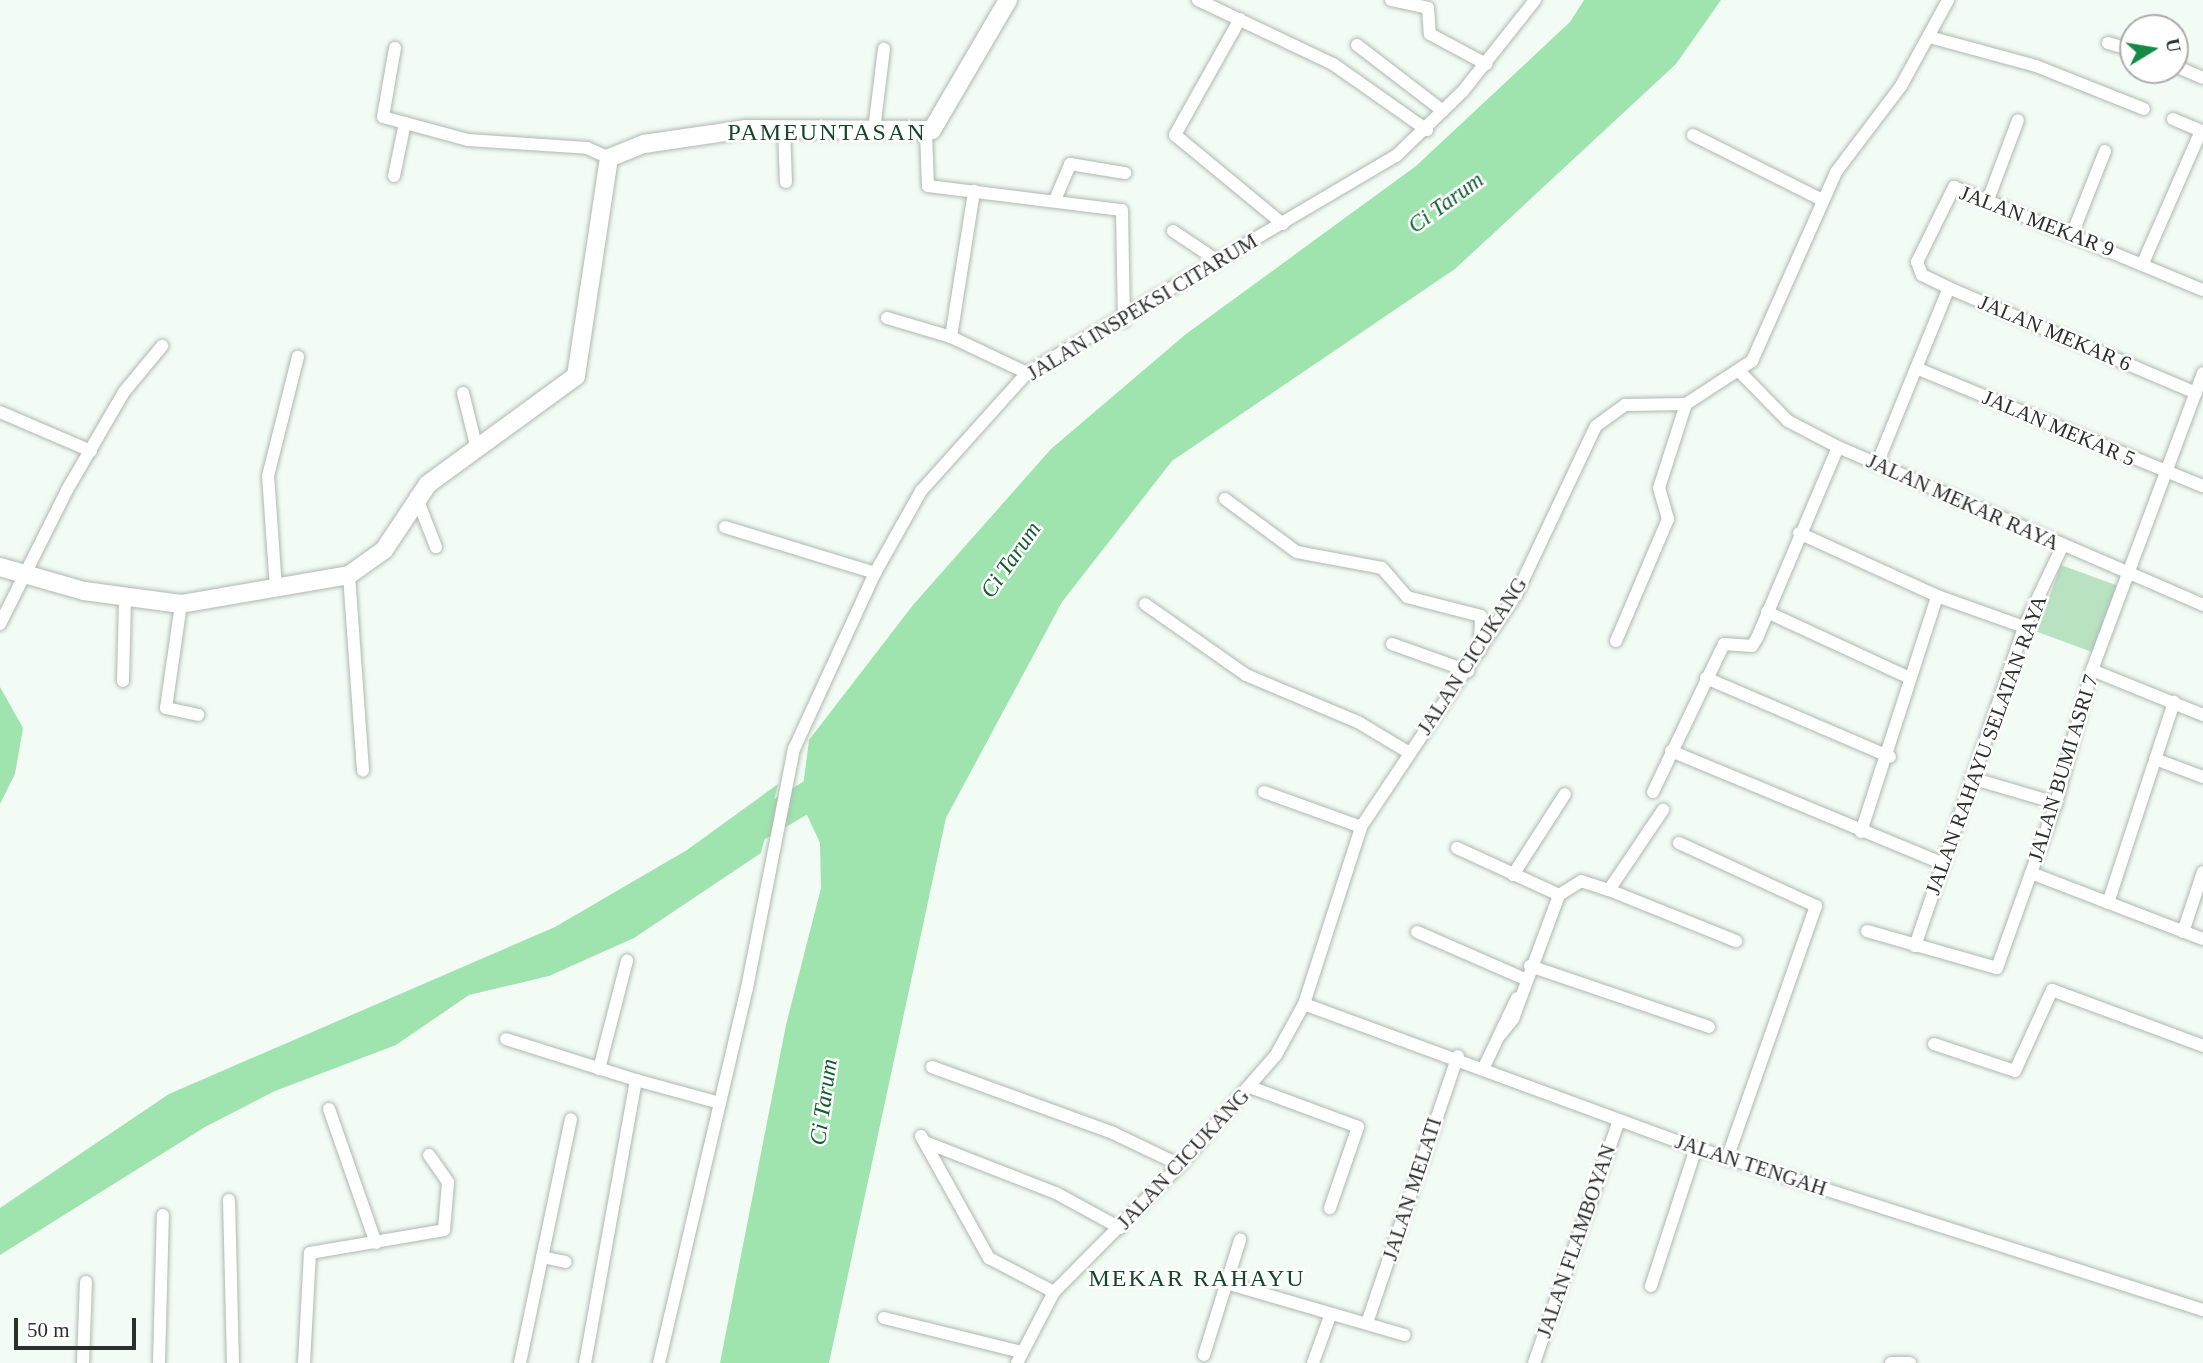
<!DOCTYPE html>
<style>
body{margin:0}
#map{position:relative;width:2203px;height:1363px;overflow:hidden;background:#f2fcf4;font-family:"Times New Roman",serif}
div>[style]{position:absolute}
.green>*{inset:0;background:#b8e2c1;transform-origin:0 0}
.water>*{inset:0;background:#9fe3af}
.river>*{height:30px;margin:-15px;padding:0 15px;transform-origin:15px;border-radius:15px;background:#9fe3af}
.roads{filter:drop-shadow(0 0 2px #aeb8b0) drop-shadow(0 0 2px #aeb8b0)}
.street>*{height:12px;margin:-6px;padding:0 6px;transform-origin:6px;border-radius:6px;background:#fff}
.secondary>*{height:18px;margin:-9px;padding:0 9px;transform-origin:9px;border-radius:9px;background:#fff}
span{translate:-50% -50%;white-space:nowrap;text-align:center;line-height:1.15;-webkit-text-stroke:5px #fff;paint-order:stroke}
.street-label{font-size:21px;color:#2c302d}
.water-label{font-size:23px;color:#125d2e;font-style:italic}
.quarter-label{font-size:24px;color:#144825;letter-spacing:2px}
.north{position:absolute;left:2119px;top:14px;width:70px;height:70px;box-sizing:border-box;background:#fff;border:2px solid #abacab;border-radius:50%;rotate:79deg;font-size:19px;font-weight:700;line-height:28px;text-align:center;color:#2c302d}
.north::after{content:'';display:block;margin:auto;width:24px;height:32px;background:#138a45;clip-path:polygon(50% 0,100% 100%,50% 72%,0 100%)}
.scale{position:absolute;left:14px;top:1318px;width:122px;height:32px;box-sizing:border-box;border:4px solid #2c302d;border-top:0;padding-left:9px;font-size:21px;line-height:24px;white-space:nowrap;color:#2c302d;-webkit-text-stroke:5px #fff;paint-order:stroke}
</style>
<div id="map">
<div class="green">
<i style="left:2061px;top:565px;width:59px;height:71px;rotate:20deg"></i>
</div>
<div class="water">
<i style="clip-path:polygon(1584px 0,1721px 0,1676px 64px,1455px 269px,1172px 461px,1062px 602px,946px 818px,829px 1363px,720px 1363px,786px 1025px,821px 888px,820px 843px,801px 802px,809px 740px,913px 605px,1051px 449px,1186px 334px,1416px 166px,1570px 22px)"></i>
<i style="clip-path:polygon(0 687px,23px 728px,15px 774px,0 804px)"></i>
<i style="clip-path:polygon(778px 784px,761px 853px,634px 938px,549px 976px,469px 995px,396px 1045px,275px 1091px,205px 1127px,0 1255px,0 1208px,169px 1094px,555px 927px,687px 850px)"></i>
</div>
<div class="river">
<i style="left:736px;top:839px;width:114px;rotate:-30.6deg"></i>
</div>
<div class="roads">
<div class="street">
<i style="left:1198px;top:0;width:149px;rotate:25.4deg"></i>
<i style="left:1333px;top:64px;width:115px;rotate:35.1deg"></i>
<i style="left:1391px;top:0;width:38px;rotate:12deg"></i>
<i style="left:1428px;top:8px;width:26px;rotate:86deg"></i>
<i style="left:1430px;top:34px;width:64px;rotate:28.2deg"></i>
<i style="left:1240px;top:19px;width:133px;rotate:119.3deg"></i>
<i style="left:1175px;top:135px;width:140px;rotate:39.5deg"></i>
<i style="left:1933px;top:38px;width:107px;rotate:15.2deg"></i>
<i style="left:2036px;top:66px;width:116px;rotate:21.7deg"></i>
<i style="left:2108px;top:43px;width:26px;rotate:16deg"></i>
<i style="left:1357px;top:45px;width:108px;rotate:37.5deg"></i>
<i style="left:395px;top:48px;width:70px;rotate:99.9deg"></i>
<i style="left:383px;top:117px;width:88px;rotate:15.1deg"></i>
<i style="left:468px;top:140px;width:119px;rotate:3.8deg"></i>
<i style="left:587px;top:148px;width:24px;rotate:24deg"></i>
<i style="left:2175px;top:66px;width:30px;rotate:23deg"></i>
<i style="left:2173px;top:119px;width:33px;rotate:23deg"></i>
<i style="left:784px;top:128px;width:54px;rotate:87.9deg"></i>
<i style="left:874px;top:130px;width:82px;rotate:-83deg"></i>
<i style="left:926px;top:132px;width:54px;rotate:87.9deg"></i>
<i style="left:928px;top:186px;width:195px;rotate:7.1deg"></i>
<i style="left:1122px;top:210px;width:111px;rotate:89deg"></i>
<i style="left:1693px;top:135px;width:144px;rotate:26.7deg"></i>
<i style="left:394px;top:176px;width:54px;rotate:-78.3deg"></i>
<i style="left:1055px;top:200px;width:39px;rotate:-67deg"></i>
<i style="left:1070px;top:164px;width:56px;rotate:9.3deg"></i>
<i style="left:1988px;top:200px;width:85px;rotate:-69.4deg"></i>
<i style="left:1173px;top:231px;width:50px;rotate:33.7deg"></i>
<i style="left:2073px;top:232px;width:87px;rotate:-68.4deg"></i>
<i style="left:2143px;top:263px;width:144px;rotate:-66.3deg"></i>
<i style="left:887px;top:318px;width:67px;rotate:16.5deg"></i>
<i style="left:951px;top:337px;width:84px;rotate:25.3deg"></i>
<i style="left:951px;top:337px;width:148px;rotate:-81deg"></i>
<i style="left:1916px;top:368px;width:310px;rotate:22.4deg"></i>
<i style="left:1741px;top:373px;width:67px;rotate:45.6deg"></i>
<i style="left:1788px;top:421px;width:56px;rotate:27.5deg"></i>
<i style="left:1838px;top:447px;width:398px;rotate:23.4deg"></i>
<i style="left:463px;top:393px;width:58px;rotate:76deg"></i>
<i style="left:2196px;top:393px;width:268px;rotate:-157deg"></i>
<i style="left:1949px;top:288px;width:30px;rotate:-154deg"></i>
<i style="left:1922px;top:275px;width:14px;rotate:-111deg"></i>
<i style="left:1917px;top:262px;width:84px;rotate:-63.7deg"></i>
<i style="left:1954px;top:187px;width:269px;rotate:22.5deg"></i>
<i style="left:0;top:412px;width:99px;rotate:23.2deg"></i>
<i style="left:1877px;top:464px;width:190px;rotate:-67.8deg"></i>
<i style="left:416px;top:496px;width:55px;rotate:68.6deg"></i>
<i style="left:1225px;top:499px;width:89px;rotate:36.4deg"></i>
<i style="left:1297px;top:552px;width:86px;rotate:10.7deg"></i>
<i style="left:1382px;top:568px;width:38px;rotate:49deg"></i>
<i style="left:1407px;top:597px;width:76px;rotate:14.4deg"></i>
<i style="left:1481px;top:616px;width:35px;rotate:92deg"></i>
<i style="left:725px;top:527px;width:157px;rotate:17deg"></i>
<i style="left:1799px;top:533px;width:152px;rotate:24.5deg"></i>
<i style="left:1937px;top:596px;width:92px;rotate:19.6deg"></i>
<i style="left:349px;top:575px;width:196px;rotate:85.9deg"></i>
<i style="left:276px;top:589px;width:113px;rotate:-94deg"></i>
<i style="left:268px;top:476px;width:123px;rotate:-75.9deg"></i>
<i style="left:181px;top:604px;width:105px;rotate:98.2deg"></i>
<i style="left:166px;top:708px;width:33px;rotate:12deg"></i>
<i style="left:1145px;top:604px;width:123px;rotate:35.1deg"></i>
<i style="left:1246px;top:675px;width:121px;rotate:22.8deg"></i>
<i style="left:1358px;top:722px;width:58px;rotate:31deg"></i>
<i style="left:1767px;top:612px;width:157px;rotate:24.8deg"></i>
<i style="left:0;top:624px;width:150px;rotate:-63.4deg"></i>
<i style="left:67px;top:490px;width:113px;rotate:-59.8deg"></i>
<i style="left:124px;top:392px;width:60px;rotate:-50.4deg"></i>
<i style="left:1616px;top:641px;width:133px;rotate:-66.9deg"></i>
<i style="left:1668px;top:519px;width:32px;rotate:-106deg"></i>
<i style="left:1659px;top:488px;width:88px;rotate:-72.2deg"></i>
<i style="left:1392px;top:644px;width:81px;rotate:19.6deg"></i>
<i style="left:2092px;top:670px;width:120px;rotate:22.1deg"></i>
<i style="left:1706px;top:678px;width:200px;rotate:23.2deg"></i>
<i style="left:123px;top:681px;width:84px;rotate:-88.6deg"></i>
<i style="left:1671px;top:751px;width:293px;rotate:22.5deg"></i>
<i style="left:2155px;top:759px;width:51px;rotate:20.6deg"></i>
<i style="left:1971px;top:778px;width:89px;rotate:16.4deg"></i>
<i style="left:1264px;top:792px;width:103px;rotate:19.8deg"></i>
<i style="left:1653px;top:792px;width:164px;rotate:-64.4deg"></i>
<i style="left:1724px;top:644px;width:28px;rotate:4deg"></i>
<i style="left:1752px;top:646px;width:9px;rotate:-58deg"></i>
<i style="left:1757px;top:638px;width:207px;rotate:-67deg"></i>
<i style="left:1861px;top:832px;width:248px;rotate:-72.1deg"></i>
<i style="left:1679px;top:843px;width:151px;rotate:24.7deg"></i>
<i style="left:1816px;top:906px;width:268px;rotate:109.4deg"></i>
<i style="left:1457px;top:848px;width:112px;rotate:24.7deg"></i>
<i style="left:2031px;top:873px;width:184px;rotate:21deg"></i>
<i style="left:1513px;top:875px;width:96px;rotate:-57.3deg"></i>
<i style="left:1609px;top:890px;width:137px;rotate:21.9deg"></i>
<i style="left:2108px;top:903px;width:212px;rotate:-71.8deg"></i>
<i style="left:1867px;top:931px;width:135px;rotate:15.9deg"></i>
<i style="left:1997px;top:968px;width:175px;rotate:-70.3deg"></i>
<i style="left:2056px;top:803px;width:138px;rotate:-74.9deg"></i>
<i style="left:2092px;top:670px;width:317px;rotate:-69.5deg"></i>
<i style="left:1417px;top:932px;width:118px;rotate:23.5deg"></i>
<i style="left:2183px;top:932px;width:63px;rotate:-71.6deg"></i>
<i style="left:1915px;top:946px;width:337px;rotate:-71.1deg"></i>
<i style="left:2024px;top:627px;width:91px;rotate:-64.6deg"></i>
<i style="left:1530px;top:966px;width:189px;rotate:18.8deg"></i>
<i style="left:1304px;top:1004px;width:418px;rotate:20.2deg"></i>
<i style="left:1696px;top:1148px;width:532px;rotate:17.72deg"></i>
<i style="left:1500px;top:1035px;width:21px;rotate:-51deg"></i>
<i style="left:1513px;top:1019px;width:132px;rotate:-69.6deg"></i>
<i style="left:1559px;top:895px;width:26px;rotate:-32deg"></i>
<i style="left:1581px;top:881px;width:29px;rotate:18deg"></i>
<i style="left:1609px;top:890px;width:97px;rotate:-56deg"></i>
<i style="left:506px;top:1039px;width:136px;rotate:17.5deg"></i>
<i style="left:636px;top:1080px;width:288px;rotate:100.2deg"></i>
<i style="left:1934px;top:1044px;width:85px;rotate:18.4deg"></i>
<i style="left:2015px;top:1071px;width:89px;rotate:-65.4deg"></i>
<i style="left:2052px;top:990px;width:161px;rotate:20.3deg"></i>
<i style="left:1485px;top:1065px;width:74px;rotate:-64.5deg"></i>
<i style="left:932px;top:1067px;width:193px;rotate:20deg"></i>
<i style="left:1113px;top:1133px;width:74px;rotate:25.5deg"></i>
<i style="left:599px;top:1069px;width:112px;rotate:-75.5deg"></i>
<i style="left:636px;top:1080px;width:87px;rotate:15.3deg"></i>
<i style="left:1250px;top:1087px;width:115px;rotate:20.3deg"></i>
<i style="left:1358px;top:1127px;width:86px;rotate:109.1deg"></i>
<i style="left:329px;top:1109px;width:142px;rotate:70.7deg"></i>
<i style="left:921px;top:1136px;width:140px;rotate:60.9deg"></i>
<i style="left:989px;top:1258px;width:73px;rotate:27.6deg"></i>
<i style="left:925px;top:1142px;width:141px;rotate:21.3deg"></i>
<i style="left:1056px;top:1193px;width:73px;rotate:28.7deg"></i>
<i style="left:229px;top:1200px;width:163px;rotate:88.6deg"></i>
<i style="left:542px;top:1257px;width:24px;rotate:12deg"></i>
<i style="left:1226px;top:1283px;width:186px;rotate:16.2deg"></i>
<i style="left:1651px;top:1286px;width:145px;rotate:-71.9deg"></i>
<i style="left:884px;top:1318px;width:141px;rotate:13.9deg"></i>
<i style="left:1367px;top:1323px;width:282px;rotate:-71.2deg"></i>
<i style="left:1204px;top:1355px;width:121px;rotate:-72.6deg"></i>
<i style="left:83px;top:1363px;width:81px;rotate:-87.9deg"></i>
<i style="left:159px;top:1363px;width:148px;rotate:-88.5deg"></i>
<i style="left:304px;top:1363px;width:110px;rotate:-86.9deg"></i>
<i style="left:310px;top:1253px;width:136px;rotate:-9.7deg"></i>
<i style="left:444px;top:1230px;width:48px;rotate:-85.2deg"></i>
<i style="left:448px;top:1182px;width:33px;rotate:-125deg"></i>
<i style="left:520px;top:1363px;width:249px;rotate:-78.2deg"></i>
<i style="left:659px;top:1363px;width:385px;rotate:-76.8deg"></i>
<i style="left:747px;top:988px;width:244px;rotate:-78.9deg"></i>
<i style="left:794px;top:749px;width:194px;rotate:-65.3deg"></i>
<i style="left:875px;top:573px;width:94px;rotate:-60.7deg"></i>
<i style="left:921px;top:491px;width:159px;rotate:-48.1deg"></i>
<i style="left:1027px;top:373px;width:428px;rotate:-30.5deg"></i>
<i style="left:1396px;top:156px;width:93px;rotate:-44.1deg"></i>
<i style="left:1463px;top:91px;width:116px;rotate:-51.6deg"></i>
<i style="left:1017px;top:1363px;width:80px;rotate:-62.5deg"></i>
<i style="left:1054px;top:1292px;width:179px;rotate:-45.2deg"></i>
<i style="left:1180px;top:1165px;width:146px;rotate:-48.9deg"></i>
<i style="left:1276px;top:1055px;width:58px;rotate:-61.2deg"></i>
<i style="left:1304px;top:1004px;width:186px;rotate:-72.1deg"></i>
<i style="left:1361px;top:827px;width:279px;rotate:-56.3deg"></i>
<i style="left:1516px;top:595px;width:187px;rotate:-64.7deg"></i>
<i style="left:1596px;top:426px;width:36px;rotate:-36deg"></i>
<i style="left:1625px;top:405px;width:61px;rotate:-0.9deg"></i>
<i style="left:1686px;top:404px;width:79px;rotate:-33.1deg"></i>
<i style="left:1752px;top:361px;width:207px;rotate:-66deg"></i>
<i style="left:1836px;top:172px;width:108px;rotate:-52.9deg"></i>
<i style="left:1901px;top:86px;width:98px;rotate:-61.3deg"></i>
<i style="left:1313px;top:1363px;width:50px;rotate:-70.1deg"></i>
<i style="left:1534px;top:1363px;width:257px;rotate:-70.7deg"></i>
<i style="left:1891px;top:1363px;width:19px"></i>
</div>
<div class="secondary">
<i style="left:0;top:567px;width:87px;rotate:15.9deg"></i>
<i style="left:84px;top:591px;width:98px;rotate:7.6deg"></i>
<i style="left:181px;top:604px;width:170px;rotate:-9.8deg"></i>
<i style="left:349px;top:575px;width:43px;rotate:-35.5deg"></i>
<i style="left:384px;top:550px;width:79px;rotate:-56.3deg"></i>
<i style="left:428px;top:484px;width:183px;rotate:-36.1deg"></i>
<i style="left:576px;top:376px;width:220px;rotate:-81.4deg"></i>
<i style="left:609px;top:158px;width:38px;rotate:-22deg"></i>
<i style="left:644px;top:144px;width:102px;rotate:-8.4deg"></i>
<i style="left:745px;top:129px;width:187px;rotate:0.3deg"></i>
<i style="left:932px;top:130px;width:151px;rotate:-59.7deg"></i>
</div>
</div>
<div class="street-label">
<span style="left:2037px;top:221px;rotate:21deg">JALAN MEKAR 9</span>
<span style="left:1142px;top:307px;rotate:-31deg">JALAN INSPEKSI CITARUM</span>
<span style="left:2055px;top:333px;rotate:23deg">JALAN MEKAR 6</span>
<span style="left:2059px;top:428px;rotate:23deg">JALAN MEKAR 5</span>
<span style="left:1963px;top:502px;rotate:24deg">JALAN MEKAR RAYA</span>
<span style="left:1472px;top:656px;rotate:-57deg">JALAN CICUKANG</span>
<span style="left:1986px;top:745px;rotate:-70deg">JALAN RAHAYU SELATAN RAYA</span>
<span style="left:2063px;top:768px;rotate:-73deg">JALAN BUMI ASRI 7</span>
<span style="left:1183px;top:1159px;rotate:-47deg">JALAN CICUKANG</span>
<span style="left:1751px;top:1165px;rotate:18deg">JALAN TENGAH</span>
<span style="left:1412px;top:1189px;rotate:-72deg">JALAN MELATI</span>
<span style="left:1576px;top:1241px;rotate:-71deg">JALAN FLAMBOYAN</span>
</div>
<div class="water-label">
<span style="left:1446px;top:203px;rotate:-36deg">Ci Tarum</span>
<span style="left:1011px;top:560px;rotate:-55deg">Ci Tarum</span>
<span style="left:824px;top:1102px;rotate:-82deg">Ci Tarum</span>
</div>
<div class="quarter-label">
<span style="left:827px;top:133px">PAMEUNTASAN</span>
<span style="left:1197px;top:1279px">MEKAR RAHAYU</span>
</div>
<div class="north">U</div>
<div class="scale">50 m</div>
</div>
